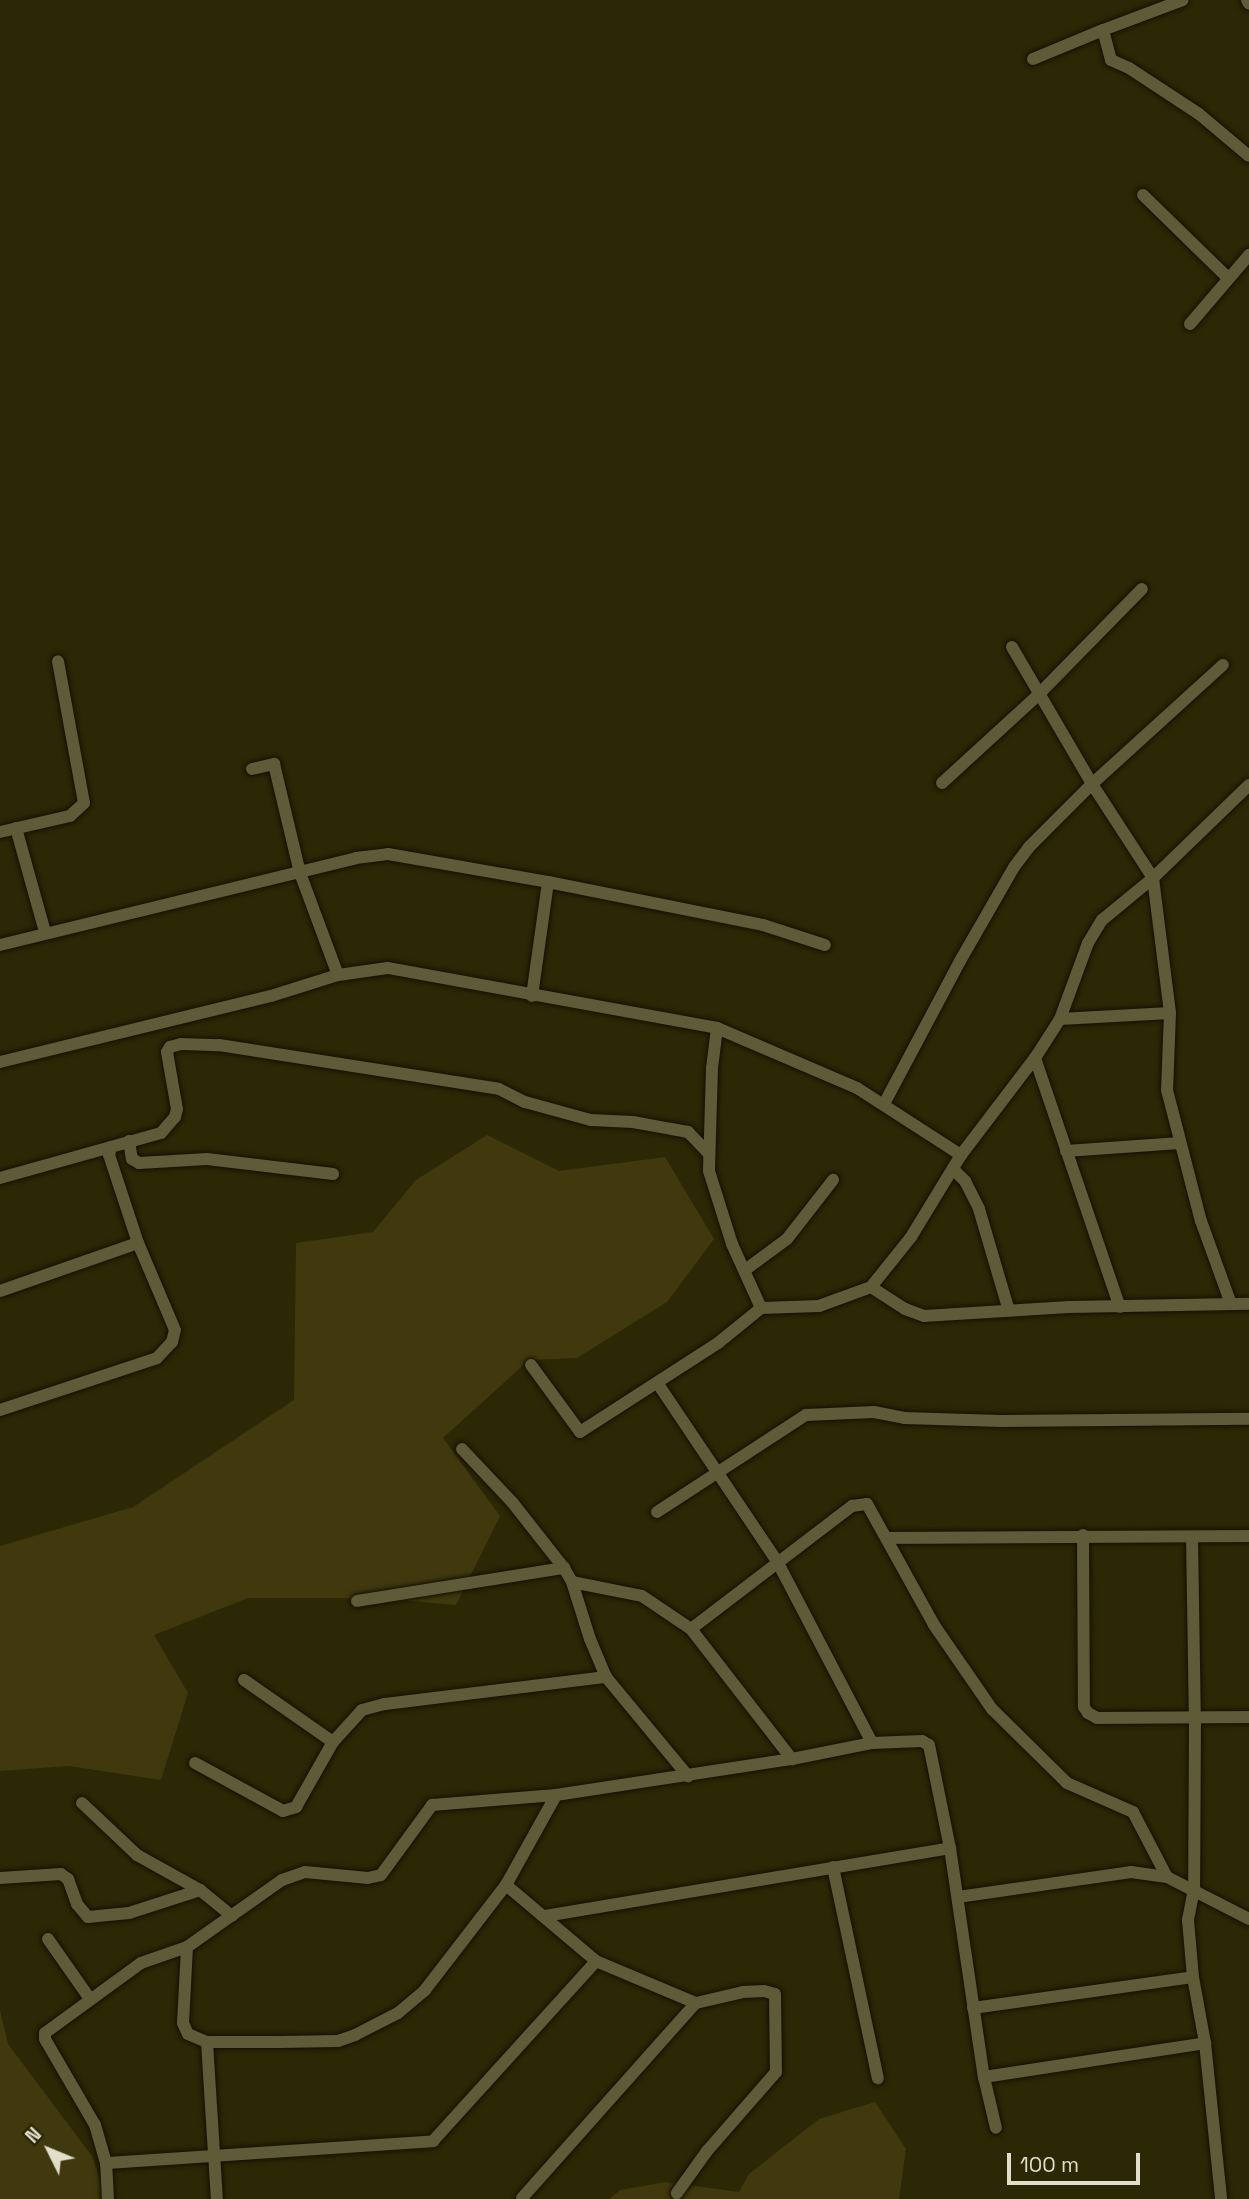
<!DOCTYPE html>
<style>
body{margin:0}
#map{position:relative;width:1249px;height:2199px;overflow:hidden;background:#2c2705;font-family:"Space Grotesk",sans-serif}
div>[style]{position:absolute}
.green>*{inset:0;background:#40390d}
.roads{filter:drop-shadow(0 0 2px #140f00) drop-shadow(0 0 2px #140f00)}
.minor>*{height:12px;margin:-6px;padding:0 6px;transform-origin:6px;border-radius:6px;background:#5f5a38}
span{translate:-50% -50%;white-space:nowrap;text-align:center;line-height:1.15;-webkit-text-stroke:5px #2c2705;paint-order:stroke}
.north{position:absolute;left:14px;top:2115px;width:70px;height:70px;-webkit-text-stroke:5px #2c2705;paint-order:stroke;rotate:313deg;font-size:19px;font-weight:700;line-height:28px;text-align:center;color:#e0ddcb}
.north::after{content:'';display:block;margin:auto;width:24px;height:32px;background:#e0ddcb;clip-path:polygon(50% 0,100% 100%,50% 72%,0 100%)}
.scale{position:absolute;left:1007px;top:2153px;width:133px;height:32px;box-sizing:border-box;border:4px solid #e0ddcb;border-top:0;padding-left:9px;font-size:21px;line-height:24px;white-space:nowrap;color:#e0ddcb;-webkit-text-stroke:5px #2c2705;paint-order:stroke}
</style>
<div id="map">
<div class="green">
<i style="clip-path:polygon(487px 1135px,559px 1171px,665px 1157px,714px 1239px,667px 1302px,577px 1358px,529px 1360px,443px 1438px,500px 1516px,456px 1605px,378px 1598px,248px 1598px,154px 1635px,188px 1693px,161px 1780px,69px 1766px,0 1771px,0 1546px,133px 1507px,294px 1400px,296px 1243px,373px 1232px,416px 1180px)"></i>
<i style="clip-path:polygon(0 2010px,8px 2044px,92px 2156px,106px 2199px,0 2199px)"></i>
<i style="clip-path:polygon(875px 2102px,906px 2149px,899px 2199px,609px 2199px,620px 2190px,665px 2182px,739px 2192px,749px 2174px,819px 2119px)"></i>
</div>
<div class="roads">
<div class="minor">
<i style="left:1247px;top:0;width:4px;rotate:63deg"></i>
<i style="left:1103px;top:30px;width:85px;rotate:-20.6deg"></i>
<i style="left:1033px;top:59px;width:76px;rotate:-22.5deg"></i>
<i style="left:1103px;top:30px;width:31px;rotate:75deg"></i>
<i style="left:1111px;top:60px;width:20px;rotate:24deg"></i>
<i style="left:1129px;top:68px;width:84px;rotate:33.3deg"></i>
<i style="left:1199px;top:114px;width:65px;rotate:40deg"></i>
<i style="left:1143px;top:195px;width:119px;rotate:44.3deg"></i>
<i style="left:1190px;top:324px;width:91px;rotate:-49.5deg"></i>
<i style="left:1012px;top:647px;width:159px;rotate:59.7deg"></i>
<i style="left:1092px;top:784px;width:112px;rotate:57deg"></i>
<i style="left:1153px;top:878px;width:136px;rotate:82.8deg"></i>
<i style="left:1170px;top:1013px;width:77px;rotate:92.2deg"></i>
<i style="left:1167px;top:1090px;width:135px;rotate:75.5deg"></i>
<i style="left:1201px;top:1221px;width:88px;rotate:70.1deg"></i>
<i style="left:252px;top:769px;width:23px;rotate:-13deg"></i>
<i style="left:274px;top:764px;width:112px;rotate:76.6deg"></i>
<i style="left:300px;top:873px;width:109px;rotate:69.6deg"></i>
<i style="left:942px;top:783px;width:132px;rotate:-42.5deg"></i>
<i style="left:1039px;top:694px;width:147px;rotate:-45.6deg"></i>
<i style="left:16px;top:828px;width:108px;rotate:74.4deg"></i>
<i style="left:0;top:832px;width:72px;rotate:-12.9deg"></i>
<i style="left:70px;top:816px;width:19px;rotate:-43deg"></i>
<i style="left:84px;top:803px;width:144px;rotate:-100.4deg"></i>
<i style="left:0;top:945px;width:366px;rotate:-13.7deg"></i>
<i style="left:356px;top:858px;width:32px;rotate:-7deg"></i>
<i style="left:388px;top:854px;width:162px;rotate:9.9deg"></i>
<i style="left:548px;top:882px;width:219px;rotate:11.3deg"></i>
<i style="left:763px;top:925px;width:65px;rotate:17.9deg"></i>
<i style="left:532px;top:996px;width:115px;rotate:-82deg"></i>
<i style="left:1060px;top:1019px;width:110px;rotate:-3.1deg"></i>
<i style="left:717px;top:1028px;width:40px;rotate:97.1deg"></i>
<i style="left:712px;top:1068px;width:103px;rotate:91.7deg"></i>
<i style="left:709px;top:1171px;width:77px;rotate:72.5deg"></i>
<i style="left:732px;top:1244px;width:70px;rotate:65.6deg"></i>
<i style="left:1035px;top:1058px;width:263px;rotate:71.2deg"></i>
<i style="left:0;top:1062px;width:279px;rotate:-13.7deg"></i>
<i style="left:271px;top:996px;width:70px;rotate:-17.4deg"></i>
<i style="left:338px;top:975px;width:50px;rotate:-8deg"></i>
<i style="left:388px;top:968px;width:334px;rotate:10.3deg"></i>
<i style="left:717px;top:1028px;width:152px;rotate:23.2deg"></i>
<i style="left:857px;top:1088px;width:124px;rotate:32.8deg"></i>
<i style="left:884px;top:1104px;width:162px;rotate:-62deg"></i>
<i style="left:960px;top:961px;width:108px;rotate:-60.1deg"></i>
<i style="left:1014px;top:867px;width:25px;rotate:-53deg"></i>
<i style="left:1029px;top:847px;width:89px;rotate:-45deg"></i>
<i style="left:1092px;top:784px;width:177px;rotate:-42.3deg"></i>
<i style="left:129px;top:1141px;width:18px;rotate:81deg"></i>
<i style="left:132px;top:1159px;width:8px;rotate:30deg"></i>
<i style="left:139px;top:1163px;width:68px;rotate:-3.4deg"></i>
<i style="left:207px;top:1159px;width:127px;rotate:6.8deg"></i>
<i style="left:1066px;top:1151px;width:114px;rotate:-4deg"></i>
<i style="left:954px;top:1170px;width:16px;rotate:45deg"></i>
<i style="left:965px;top:1181px;width:31px;rotate:63deg"></i>
<i style="left:979px;top:1209px;width:106px;rotate:73.6deg"></i>
<i style="left:0;top:1178px;width:167px;rotate:-15.6deg"></i>
<i style="left:161px;top:1133px;width:21px;rotate:-49deg"></i>
<i style="left:175px;top:1117px;width:8px;rotate:-76deg"></i>
<i style="left:177px;top:1109px;width:58px;rotate:-100deg"></i>
<i style="left:167px;top:1052px;width:6px;rotate:-59deg"></i>
<i style="left:170px;top:1047px;width:11px;rotate:-15deg"></i>
<i style="left:181px;top:1044px;width:38px;rotate:2deg"></i>
<i style="left:219px;top:1045px;width:283px;rotate:8.9deg"></i>
<i style="left:499px;top:1089px;width:29px;rotate:27deg"></i>
<i style="left:525px;top:1102px;width:68px;rotate:15.3deg"></i>
<i style="left:591px;top:1120px;width:42px;rotate:2.7deg"></i>
<i style="left:633px;top:1122px;width:56px;rotate:10.3deg"></i>
<i style="left:688px;top:1132px;width:30px;rotate:46deg"></i>
<i style="left:745px;top:1270px;width:52px;rotate:-36.4deg"></i>
<i style="left:787px;top:1239px;width:75px;rotate:-52.1deg"></i>
<i style="left:871px;top:1287px;width:40px;rotate:32.9deg"></i>
<i style="left:905px;top:1309px;width:20px;rotate:20deg"></i>
<i style="left:924px;top:1316px;width:145px;rotate:-3.6deg"></i>
<i style="left:1069px;top:1307px;width:180px;rotate:-1deg"></i>
<i style="left:0;top:1291px;width:146px;rotate:-19.2deg"></i>
<i style="left:531px;top:1365px;width:83px;rotate:53.8deg"></i>
<i style="left:580px;top:1432px;width:164px;rotate:-32.8deg"></i>
<i style="left:718px;top:1343px;width:55px;rotate:-39.1deg"></i>
<i style="left:761px;top:1308px;width:58px;rotate:-2deg"></i>
<i style="left:819px;top:1306px;width:55px;rotate:-20.1deg"></i>
<i style="left:871px;top:1287px;width:64px;rotate:-51.3deg"></i>
<i style="left:911px;top:1237px;width:96px;rotate:-58.6deg"></i>
<i style="left:961px;top:1155px;width:122px;rotate:-52.7deg"></i>
<i style="left:1035px;top:1058px;width:46px;rotate:-57.3deg"></i>
<i style="left:1060px;top:1019px;width:81px;rotate:-69.8deg"></i>
<i style="left:1088px;top:943px;width:27px;rotate:-59deg"></i>
<i style="left:1102px;top:920px;width:66px;rotate:-39.5deg"></i>
<i style="left:1153px;top:878px;width:134px;rotate:-44.1deg"></i>
<i style="left:658px;top:1384px;width:213px;rotate:56.1deg"></i>
<i style="left:777px;top:1561px;width:205px;rotate:62.4deg"></i>
<i style="left:0;top:1410px;width:165px;rotate:-18.3deg"></i>
<i style="left:157px;top:1358px;width:22px;rotate:-47deg"></i>
<i style="left:172px;top:1342px;width:12px;rotate:-76deg"></i>
<i style="left:175px;top:1330px;width:95px;rotate:-113deg"></i>
<i style="left:138px;top:1243px;width:93px;rotate:-108.2deg"></i>
<i style="left:109px;top:1155px;width:8px;rotate:-76deg"></i>
<i style="left:462px;top:1449px;width:73px;rotate:46.7deg"></i>
<i style="left:512px;top:1502px;width:84px;rotate:51.8deg"></i>
<i style="left:564px;top:1568px;width:16px;rotate:60deg"></i>
<i style="left:572px;top:1582px;width:60px;rotate:72.5deg"></i>
<i style="left:590px;top:1639px;width:41px;rotate:67.2deg"></i>
<i style="left:606px;top:1677px;width:129px;rotate:50.4deg"></i>
<i style="left:657px;top:1512px;width:178px;rotate:-33.1deg"></i>
<i style="left:806px;top:1415px;width:68px;rotate:-2.5deg"></i>
<i style="left:874px;top:1412px;width:31px;rotate:11deg"></i>
<i style="left:904px;top:1418px;width:97px;rotate:1.8deg"></i>
<i style="left:1001px;top:1421px;width:248px;rotate:-0.5deg"></i>
<i style="left:1083px;top:1535px;width:172px;rotate:89.7deg"></i>
<i style="left:1084px;top:1707px;width:7px;rotate:56deg"></i>
<i style="left:1088px;top:1713px;width:10px;rotate:29deg"></i>
<i style="left:1097px;top:1718px;width:152px;rotate:-0.4deg"></i>
<i style="left:1192px;top:1537px;width:181px;rotate:89.1deg"></i>
<i style="left:1195px;top:1718px;width:171px;rotate:90.3deg"></i>
<i style="left:1194px;top:1889px;width:32px;rotate:101deg"></i>
<i style="left:1188px;top:1920px;width:57px;rotate:85deg"></i>
<i style="left:1193px;top:1977px;width:67px;rotate:79.7deg"></i>
<i style="left:1205px;top:2043px;width:157px;rotate:84.1deg"></i>
<i style="left:888px;top:1538px;width:361px;rotate:-0.3deg"></i>
<i style="left:572px;top:1582px;width:71px;rotate:11.3deg"></i>
<i style="left:642px;top:1596px;width:59px;rotate:34deg"></i>
<i style="left:691px;top:1629px;width:165px;rotate:52.2deg"></i>
<i style="left:357px;top:1601px;width:210px;rotate:-9.1deg"></i>
<i style="left:691px;top:1629px;width:203px;rotate:-37.4deg"></i>
<i style="left:852px;top:1506px;width:15px;rotate:-8deg"></i>
<i style="left:867px;top:1504px;width:138px;rotate:61deg"></i>
<i style="left:934px;top:1625px;width:102px;rotate:55.4deg"></i>
<i style="left:992px;top:1709px;width:105px;rotate:44.6deg"></i>
<i style="left:1067px;top:1783px;width:72px;rotate:23.7deg"></i>
<i style="left:1133px;top:1812px;width:73px;rotate:62.4deg"></i>
<i style="left:1167px;top:1877px;width:92px;rotate:27.1deg"></i>
<i style="left:244px;top:1680px;width:108px;rotate:34.9deg"></i>
<i style="left:195px;top:1763px;width:100px;rotate:28.6deg"></i>
<i style="left:283px;top:1811px;width:14px;rotate:-17deg"></i>
<i style="left:296px;top:1807px;width:75px;rotate:-60.4deg"></i>
<i style="left:333px;top:1742px;width:43px;rotate:-47.8deg"></i>
<i style="left:362px;top:1710px;width:24px;rotate:-15deg"></i>
<i style="left:385px;top:1704px;width:223px;rotate:-7deg"></i>
<i style="left:82px;top:1803px;width:76px;rotate:43.4deg"></i>
<i style="left:137px;top:1855px;width:72px;rotate:29.1deg"></i>
<i style="left:200px;top:1890px;width:41px;rotate:39.1deg"></i>
<i style="left:833px;top:1867px;width:216px;rotate:78deg"></i>
<i style="left:0;top:1878px;width:61px;rotate:-3.8deg"></i>
<i style="left:61px;top:1874px;width:9px;rotate:36deg"></i>
<i style="left:68px;top:1879px;width:27px;rotate:70deg"></i>
<i style="left:77px;top:1904px;width:17px;rotate:50deg"></i>
<i style="left:88px;top:1917px;width:41px;rotate:-5.6deg"></i>
<i style="left:129px;top:1913px;width:75px;rotate:-17.9deg"></i>
<i style="left:506px;top:1885px;width:118px;rotate:40.2deg"></i>
<i style="left:596px;top:1961px;width:108px;rotate:22.8deg"></i>
<i style="left:958px;top:1897px;width:175px;rotate:-8.2deg"></i>
<i style="left:1131px;top:1872px;width:36px;rotate:8deg"></i>
<i style="left:545px;top:1916px;width:411px;rotate:-9.5deg"></i>
<i style="left:48px;top:1939px;width:73px;rotate:55deg"></i>
<i style="left:187px;top:1947px;width:76px;rotate:93deg"></i>
<i style="left:183px;top:2023px;width:12px;rotate:66deg"></i>
<i style="left:188px;top:2034px;width:21px;rotate:23deg"></i>
<i style="left:207px;top:2042px;width:73px"></i>
<i style="left:280px;top:2042px;width:58px;rotate:-1deg"></i>
<i style="left:338px;top:2041px;width:18px;rotate:-19deg"></i>
<i style="left:355px;top:2035px;width:48px;rotate:-27.1deg"></i>
<i style="left:398px;top:2013px;width:35px;rotate:-40deg"></i>
<i style="left:425px;top:1990px;width:133px;rotate:-52.4deg"></i>
<i style="left:506px;top:1885px;width:103px;rotate:-60.9deg"></i>
<i style="left:973px;top:2008px;width:222px;rotate:-8deg"></i>
<i style="left:207px;top:2042px;width:157px;rotate:86.4deg"></i>
<i style="left:984px;top:2077px;width:224px;rotate:-8.7deg"></i>
<i style="left:106px;top:2163px;width:328px;rotate:-3.8deg"></i>
<i style="left:433px;top:2141px;width:243px;rotate:-47.8deg"></i>
<i style="left:522px;top:2198px;width:261px;rotate:-48.3deg"></i>
<i style="left:696px;top:2003px;width:48px;rotate:-13.2deg"></i>
<i style="left:743px;top:1992px;width:21px;rotate:-3deg"></i>
<i style="left:764px;top:1991px;width:11px;rotate:15deg"></i>
<i style="left:775px;top:1994px;width:78px;rotate:89.3deg"></i>
<i style="left:776px;top:2072px;width:105px;rotate:131.1deg"></i>
<i style="left:707px;top:2151px;width:52px;rotate:125.5deg"></i>
<i style="left:108px;top:2199px;width:36px;rotate:-93deg"></i>
<i style="left:106px;top:2163px;width:40px;rotate:-106deg"></i>
<i style="left:95px;top:2125px;width:99px;rotate:-120.2deg"></i>
<i style="left:45px;top:2039px;width:6px;rotate:-90deg"></i>
<i style="left:45px;top:2033px;width:119px;rotate:-36.1deg"></i>
<i style="left:141px;top:1963px;width:49px;rotate:-19.2deg"></i>
<i style="left:187px;top:1947px;width:116px;rotate:-35.2deg"></i>
<i style="left:282px;top:1880px;width:24px;rotate:-19deg"></i>
<i style="left:305px;top:1872px;width:63px;rotate:5.4deg"></i>
<i style="left:368px;top:1878px;width:13px;rotate:-13deg"></i>
<i style="left:381px;top:1875px;width:87px;rotate:-53.9deg"></i>
<i style="left:432px;top:1805px;width:124px;rotate:-4.6deg"></i>
<i style="left:556px;top:1795px;width:239px;rotate:-8.7deg"></i>
<i style="left:792px;top:1759px;width:82px;rotate:-11.3deg"></i>
<i style="left:872px;top:1743px;width:50px;rotate:-2.3deg"></i>
<i style="left:922px;top:1741px;width:8px;rotate:30deg"></i>
<i style="left:929px;top:1745px;width:105px;rotate:78.5deg"></i>
<i style="left:950px;top:1848px;width:232px;rotate:81.6deg"></i>
<i style="left:984px;top:2077px;width:52px;rotate:76.8deg"></i>
</div>
</div>
<div class="north">N</div>
<div class="scale">100 m</div>
</div>
